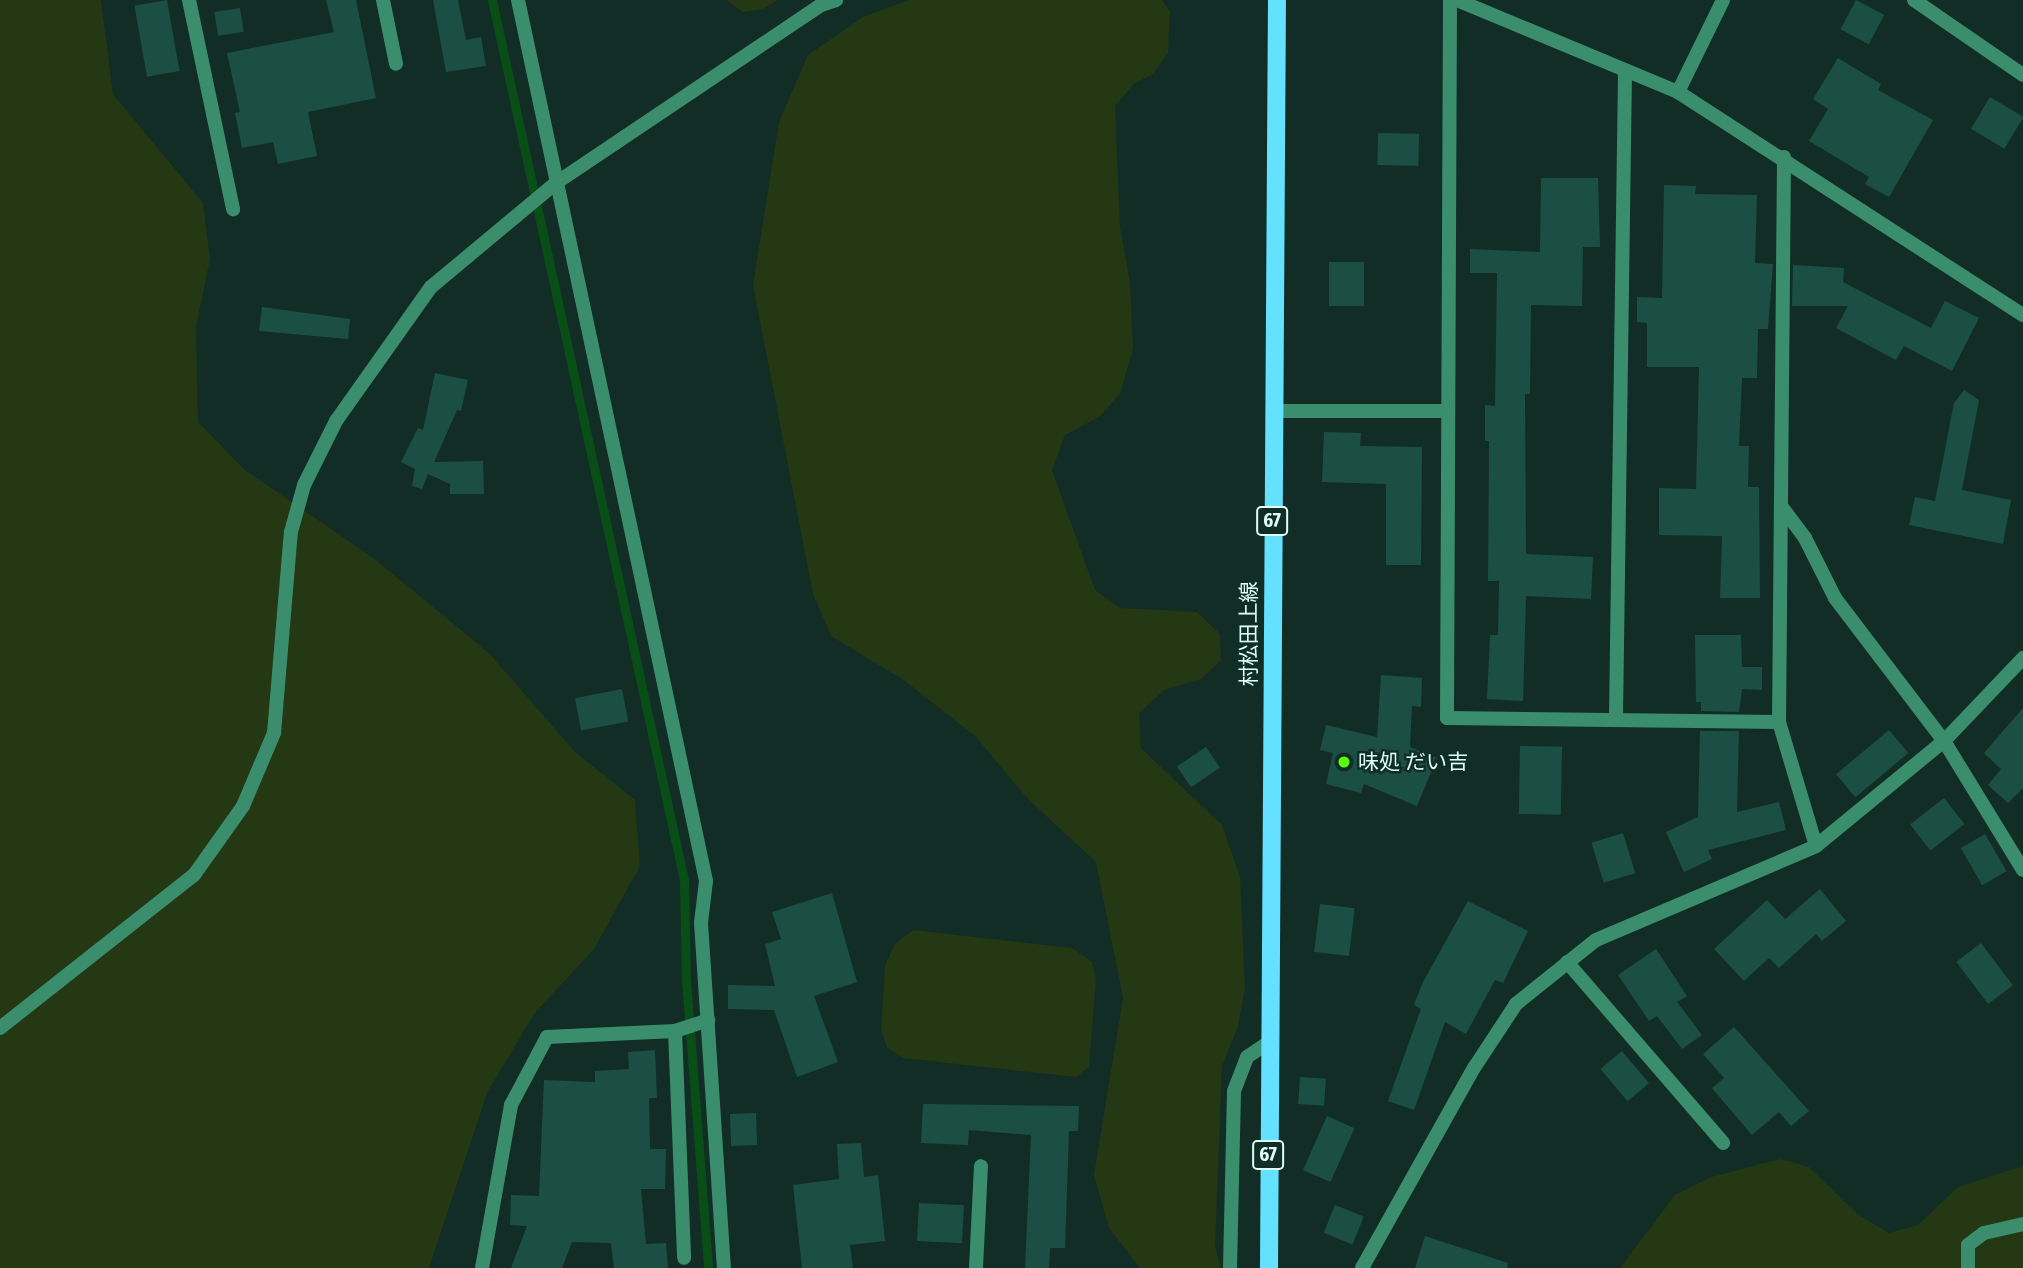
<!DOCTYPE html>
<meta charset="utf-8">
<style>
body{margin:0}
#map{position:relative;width:2023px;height:1268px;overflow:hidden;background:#112d26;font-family:"Fira Sans Condensed","Noto Sans JP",sans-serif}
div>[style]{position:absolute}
.green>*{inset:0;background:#243813}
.stream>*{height:9px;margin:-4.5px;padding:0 4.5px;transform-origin:4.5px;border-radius:4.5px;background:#094e17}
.building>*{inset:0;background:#1c4f43;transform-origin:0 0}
.service>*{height:14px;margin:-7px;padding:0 7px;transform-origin:7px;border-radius:7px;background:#3a8e6d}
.minor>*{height:14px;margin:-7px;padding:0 7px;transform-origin:7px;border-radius:7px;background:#3a8e6d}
.primary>*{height:18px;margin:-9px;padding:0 9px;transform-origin:9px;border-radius:9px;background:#64e1ff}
.dots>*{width:19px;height:19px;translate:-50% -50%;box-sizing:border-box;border:4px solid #112d26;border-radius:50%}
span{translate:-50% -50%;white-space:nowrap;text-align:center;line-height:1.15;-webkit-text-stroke:5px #112d26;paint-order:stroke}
.shield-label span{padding:2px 5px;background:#112d26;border:2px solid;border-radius:5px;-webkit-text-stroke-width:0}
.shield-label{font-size:19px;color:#ddfff4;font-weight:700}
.street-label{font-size:21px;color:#ddfff4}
.poi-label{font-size:21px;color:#ddfff4}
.left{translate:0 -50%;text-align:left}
</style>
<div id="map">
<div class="green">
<i style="clip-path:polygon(0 0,101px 0,113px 94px,203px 203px,210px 259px,196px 327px,198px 422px,245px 470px,372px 557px,489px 653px,575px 752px,635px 800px,640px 866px,594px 949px,534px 1014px,487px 1093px,429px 1268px,0 1268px)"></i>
<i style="clip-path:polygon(726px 0,778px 0,763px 9px,743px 12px)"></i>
<i style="clip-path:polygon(909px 0,1162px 0,1170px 12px,1168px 53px,1153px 74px,1134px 84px,1115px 106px,1120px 227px,1130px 283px,1133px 348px,1120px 394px,1099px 417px,1065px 435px,1052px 470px,1095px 590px,1120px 608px,1197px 612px,1220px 634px,1221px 660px,1201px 679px,1164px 690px,1139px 713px,1141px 748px,1222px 825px,1240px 877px,1245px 988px,1238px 1026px,1222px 1066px,1215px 1246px,1221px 1268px,1140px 1268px,1109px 1228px,1094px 1175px,1123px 998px,1096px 862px,1029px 800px,975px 736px,905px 681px,831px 636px,813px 594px,753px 285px,779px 122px,808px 55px,863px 17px)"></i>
<i style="clip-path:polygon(913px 930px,1072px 948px,1092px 962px,1096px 979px,1089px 1067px,1076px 1077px,903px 1058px,887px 1047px,881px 1030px,885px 966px,895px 944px)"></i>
<i style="clip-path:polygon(1781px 1159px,1809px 1167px,1859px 1215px,1889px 1233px,1918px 1225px,1958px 1187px,2023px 1166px,2023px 1268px,1620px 1268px,1675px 1195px,1711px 1177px)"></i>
</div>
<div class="stream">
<i style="left:492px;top:0;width:901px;rotate:77.69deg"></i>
<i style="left:684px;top:880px;width:100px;rotate:88.9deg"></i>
<i style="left:686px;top:980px;width:289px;rotate:85.6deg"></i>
</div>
<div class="building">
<i style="left:167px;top:0;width:72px;height:33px;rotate:80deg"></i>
<i style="clip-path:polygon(326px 0,356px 0,376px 98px,308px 112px,317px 156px,278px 164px,273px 142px,242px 148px,235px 113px,240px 112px,227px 53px,334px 32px)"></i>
<i style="clip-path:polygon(433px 0,458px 0,466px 40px,481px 37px,486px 66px,446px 72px)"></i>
<i style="left:1856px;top:0;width:32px;height:33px;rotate:28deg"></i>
<i style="left:240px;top:8px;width:24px;height:26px;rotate:81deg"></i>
<i style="clip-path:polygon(1838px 58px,1881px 84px,1878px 90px,1933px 120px,1889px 197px,1865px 184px,1869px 177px,1809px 141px,1828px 109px,1813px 99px)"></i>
<i style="left:1990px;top:97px;width:39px;height:37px;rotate:31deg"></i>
<i style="left:1378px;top:133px;width:41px;height:32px;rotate:1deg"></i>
<i style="clip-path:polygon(1541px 178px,1598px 178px,1600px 247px,1583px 247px,1582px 306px,1531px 305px,1530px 394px,1525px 394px,1526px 554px,1593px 557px,1591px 599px,1526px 596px,1523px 701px,1487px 699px,1490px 635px,1498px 635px,1499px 581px,1488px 581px,1489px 441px,1485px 441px,1485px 405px,1495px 406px,1497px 273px,1470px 273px,1470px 249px,1540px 252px)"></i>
<i style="clip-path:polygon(1664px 185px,1696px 186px,1695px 194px,1757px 195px,1755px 263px,1773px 264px,1768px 329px,1758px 329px,1757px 378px,1742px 378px,1739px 446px,1749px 446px,1748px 487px,1759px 487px,1760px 598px,1720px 598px,1722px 536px,1659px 535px,1659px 488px,1696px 489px,1699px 367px,1647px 367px,1647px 323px,1637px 322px,1637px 297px,1662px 298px)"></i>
<i style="left:1329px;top:262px;width:35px;height:44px"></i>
<i style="clip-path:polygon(1793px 265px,1844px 268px,1843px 282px,1931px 328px,1945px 301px,1979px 318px,1952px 371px,1904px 346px,1896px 360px,1836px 328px,1848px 306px,1792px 306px)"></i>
<i style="clip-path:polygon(262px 307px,350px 319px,348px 339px,259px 331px)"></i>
<i style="clip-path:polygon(435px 373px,468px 380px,461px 411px,457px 410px,434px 462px,483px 461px,484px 494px,450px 494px,450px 484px,428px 474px,422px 489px,412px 486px,415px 469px,401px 462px,418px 428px,423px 430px)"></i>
<i style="clip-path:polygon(1964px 390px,1979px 400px,1962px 490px,2011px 500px,2003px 544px,1909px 525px,1915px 497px,1935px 501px,1954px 403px)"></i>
<i style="clip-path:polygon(1324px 432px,1361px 433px,1360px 446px,1422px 447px,1421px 565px,1386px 565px,1386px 484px,1322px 482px)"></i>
<i style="clip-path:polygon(1695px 635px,1741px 635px,1742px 667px,1762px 667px,1762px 690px,1742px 689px,1739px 712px,1701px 711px,1701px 702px,1696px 702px)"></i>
<i style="clip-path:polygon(1381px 675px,1422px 678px,1421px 707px,1412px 706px,1410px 747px,1437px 758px,1417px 806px,1364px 784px,1361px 793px,1326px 784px,1333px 753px,1320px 750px,1326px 725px,1377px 737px)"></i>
<i style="left:622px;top:689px;width:33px;height:48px;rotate:79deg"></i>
<i style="clip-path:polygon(2023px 708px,2023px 788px,2008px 803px,1988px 785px,2001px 769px,1984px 753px)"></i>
<i style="left:1889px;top:730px;width:30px;height:69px;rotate:50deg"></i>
<i style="clip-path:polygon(1700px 731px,1739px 731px,1737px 812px,1779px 802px,1786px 830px,1708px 850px,1712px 859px,1684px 872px,1666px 832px,1698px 817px)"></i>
<i style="left:1520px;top:746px;width:42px;height:68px;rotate:1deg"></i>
<i style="left:1206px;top:747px;width:25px;height:35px;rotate:56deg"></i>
<i style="left:1944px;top:798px;width:33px;height:43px;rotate:52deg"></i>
<i style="left:1623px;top:833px;width:42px;height:33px;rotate:73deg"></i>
<i style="left:1985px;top:834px;width:43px;height:28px;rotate:60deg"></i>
<i style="clip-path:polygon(1820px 889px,1846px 921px,1822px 941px,1816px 934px,1779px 968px,1769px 958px,1744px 981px,1714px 949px,1767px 900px,1785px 919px)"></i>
<i style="clip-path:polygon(832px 893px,857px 982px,814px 996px,838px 1062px,797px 1077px,774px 1010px,728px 1009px,728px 985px,775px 986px,765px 944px,781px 939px,772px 912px)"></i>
<i style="clip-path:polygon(1468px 901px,1528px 931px,1503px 983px,1495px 980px,1466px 1034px,1445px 1022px,1414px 1110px,1388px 1101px,1421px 1009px,1414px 1005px,1422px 984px)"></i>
<i style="left:1320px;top:904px;width:35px;height:48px;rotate:7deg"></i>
<i style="left:1981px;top:943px;width:53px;height:31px;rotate:53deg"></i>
<i style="clip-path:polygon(1656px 949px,1687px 996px,1677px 1002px,1702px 1035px,1682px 1049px,1657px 1016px,1649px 1021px,1618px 975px)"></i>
<i style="clip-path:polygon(1734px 1027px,1809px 1111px,1791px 1126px,1779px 1112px,1752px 1135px,1712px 1088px,1724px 1078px,1703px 1054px)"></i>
<i style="clip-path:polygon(655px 1050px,657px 1098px,649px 1098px,650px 1149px,666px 1149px,665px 1189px,641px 1189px,646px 1244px,666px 1243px,668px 1268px,614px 1268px,611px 1243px,572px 1242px,562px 1268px,511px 1268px,527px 1226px,510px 1225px,511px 1195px,539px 1196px,544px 1080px,595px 1082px,595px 1071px,629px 1069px,628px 1052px)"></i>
<i style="left:1622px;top:1051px;width:42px;height:28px;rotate:50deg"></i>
<i style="left:1300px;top:1077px;width:26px;height:27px;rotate:4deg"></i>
<i style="clip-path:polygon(923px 1104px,1079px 1106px,1078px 1131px,1069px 1131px,1065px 1248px,1050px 1248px,1049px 1268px,1025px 1268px,1031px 1135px,969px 1130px,968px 1145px,921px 1143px)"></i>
<i style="left:756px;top:1113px;width:32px;height:26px;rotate:88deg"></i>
<i style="left:1327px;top:1116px;width:30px;height:59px;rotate:24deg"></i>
<i style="clip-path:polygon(861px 1143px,864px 1177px,878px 1175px,885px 1241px,850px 1245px,853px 1268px,802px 1268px,793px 1185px,839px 1179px,837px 1144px)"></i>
<i style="left:919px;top:1203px;width:45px;height:38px;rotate:3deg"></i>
<i style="left:1335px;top:1205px;width:31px;height:30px;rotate:22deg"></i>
<i style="clip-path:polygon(1425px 1236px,1508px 1263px,1507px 1268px,1415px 1268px)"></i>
</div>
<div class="service">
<i style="left:1781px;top:506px;width:40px;rotate:53deg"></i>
<i style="left:1805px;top:538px;width:67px;rotate:63.4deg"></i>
<i style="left:1835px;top:598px;width:180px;rotate:52.7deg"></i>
</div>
<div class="minor">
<i style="left:189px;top:0;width:214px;rotate:78.1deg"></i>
<i style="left:383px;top:0;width:65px;rotate:78.5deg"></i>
<i style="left:518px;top:0;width:901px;rotate:77.95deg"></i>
<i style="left:706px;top:881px;width:42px;rotate:96.8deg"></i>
<i style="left:701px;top:923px;width:346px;rotate:86.2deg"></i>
<i style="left:1450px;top:0;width:718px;rotate:90.24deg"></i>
<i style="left:1447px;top:718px;width:332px;rotate:0.7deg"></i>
<i style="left:1779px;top:722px;width:565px;rotate:-89.49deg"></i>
<i style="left:1457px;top:0;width:239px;rotate:22.6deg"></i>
<i style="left:1678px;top:92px;width:411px;rotate:32.9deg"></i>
<i style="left:1914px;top:0;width:132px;rotate:34.5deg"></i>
<i style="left:1678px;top:92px;width:102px;rotate:-63.9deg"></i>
<i style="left:1273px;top:411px;width:175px"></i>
<i style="left:1616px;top:717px;width:645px;rotate:-89.2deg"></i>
<i style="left:1779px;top:722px;width:129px;rotate:73.4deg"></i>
<i style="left:1944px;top:741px;width:151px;rotate:58.5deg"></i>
<i style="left:1567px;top:962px;width:239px;rotate:49.2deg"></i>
<i style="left:0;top:1028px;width:247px;rotate:-38.3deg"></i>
<i style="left:194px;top:875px;width:85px;rotate:-54.6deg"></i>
<i style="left:243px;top:806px;width:79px;rotate:-67deg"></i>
<i style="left:274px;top:733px;width:202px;rotate:-85.2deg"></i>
<i style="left:291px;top:532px;width:49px;rotate:-74.5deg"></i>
<i style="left:304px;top:485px;width:72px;rotate:-63.4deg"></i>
<i style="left:336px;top:421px;width:164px;rotate:-54.7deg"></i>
<i style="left:431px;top:287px;width:163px;rotate:-39.8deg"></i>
<i style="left:556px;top:183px;width:319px;rotate:-33.9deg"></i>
<i style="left:821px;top:5px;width:16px;rotate:-18deg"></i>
<i style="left:675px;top:1031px;width:227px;rotate:87.7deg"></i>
<i style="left:482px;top:1268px;width:166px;rotate:-79.9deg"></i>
<i style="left:511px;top:1105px;width:77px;rotate:-62.1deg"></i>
<i style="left:547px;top:1037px;width:128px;rotate:-2.7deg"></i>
<i style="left:675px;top:1031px;width:35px;rotate:-18deg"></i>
<i style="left:976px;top:1268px;width:102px;rotate:-87.2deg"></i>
<i style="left:1230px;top:1268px;width:177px;rotate:-88.7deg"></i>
<i style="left:1234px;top:1091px;width:36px;rotate:-69deg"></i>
<i style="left:1247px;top:1057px;width:25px;rotate:-34deg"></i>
<i style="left:1362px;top:1268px;width:229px;rotate:-60.8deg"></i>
<i style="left:1474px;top:1068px;width:77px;rotate:-56.7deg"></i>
<i style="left:1516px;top:1004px;width:102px;rotate:-38.7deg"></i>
<i style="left:1596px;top:940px;width:239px;rotate:-23.1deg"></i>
<i style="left:1816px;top:846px;width:166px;rotate:-39.4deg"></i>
<i style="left:1944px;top:741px;width:115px;rotate:-46.4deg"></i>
<i style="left:1968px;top:1268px;width:23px;rotate:-90deg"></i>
<i style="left:1968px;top:1245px;width:20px;rotate:-37deg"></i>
<i style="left:1984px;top:1233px;width:40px;rotate:-13deg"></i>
</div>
<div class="primary">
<i style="left:1269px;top:1268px;width:1268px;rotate:-89.64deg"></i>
</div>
<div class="dots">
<i style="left:1344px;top:762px;background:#5bff09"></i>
</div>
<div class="shield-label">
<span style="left:1272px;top:521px">67</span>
<span style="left:1268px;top:1155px">67</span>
</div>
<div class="street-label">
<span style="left:1249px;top:634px;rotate:-90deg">村松田上線</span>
</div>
<div class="poi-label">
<span class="left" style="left:1358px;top:762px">味処 だい吉</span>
</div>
</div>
